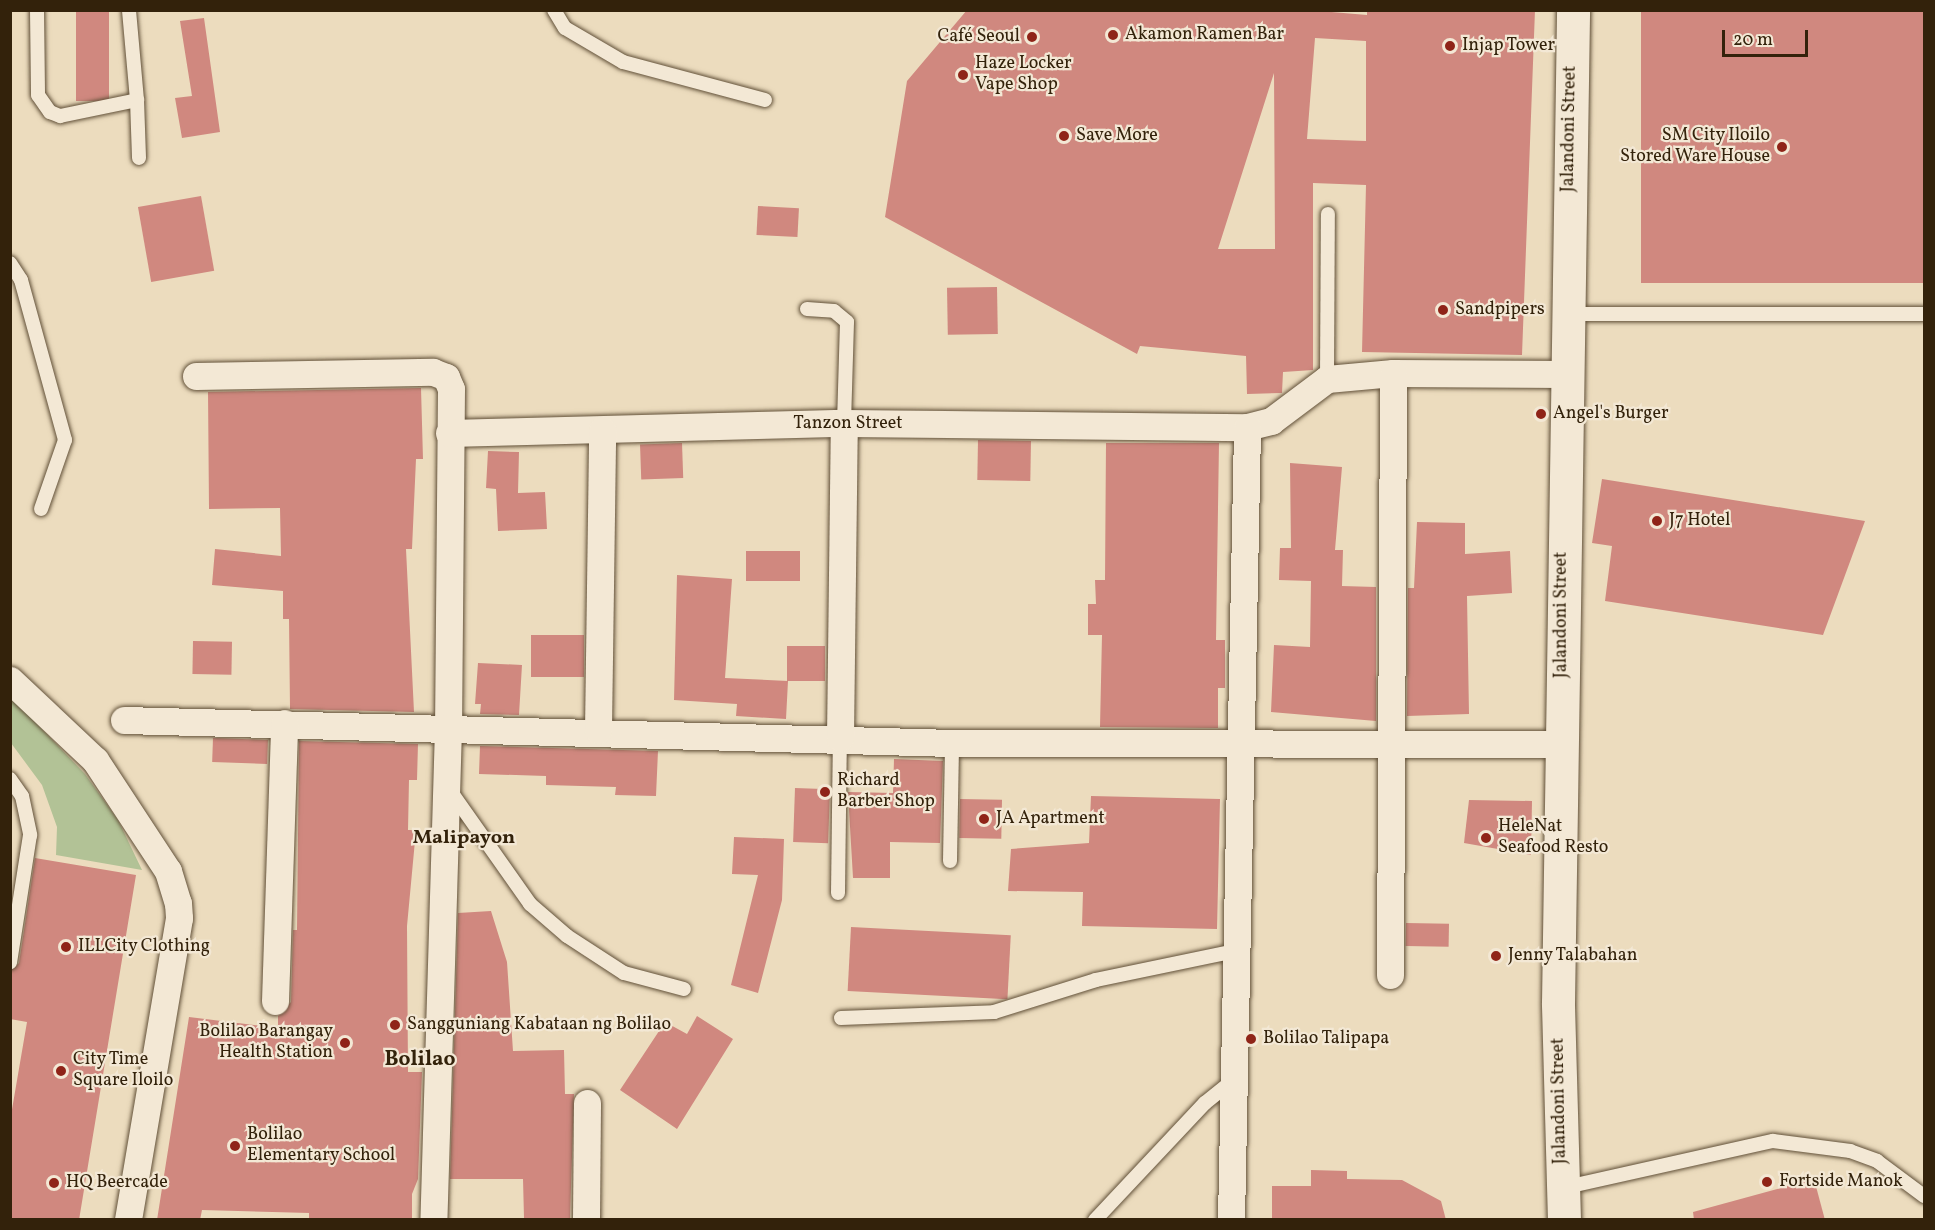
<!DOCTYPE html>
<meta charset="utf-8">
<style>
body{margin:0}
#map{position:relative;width:1935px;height:1230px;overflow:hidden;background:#ecdcbe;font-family:Vollkorn,serif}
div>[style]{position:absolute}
.green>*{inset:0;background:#b2c296}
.building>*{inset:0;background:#d0887f;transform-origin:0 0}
.roads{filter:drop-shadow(0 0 2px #615038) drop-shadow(0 0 2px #615038)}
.service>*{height:14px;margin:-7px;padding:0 7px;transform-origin:7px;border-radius:7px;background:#f3e8d5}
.minor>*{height:27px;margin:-13.5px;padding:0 13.5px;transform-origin:13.5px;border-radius:13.5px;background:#f3e8d5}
.secondary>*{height:33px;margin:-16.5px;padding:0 16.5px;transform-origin:16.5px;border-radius:16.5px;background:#f3e8d5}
.dots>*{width:16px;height:16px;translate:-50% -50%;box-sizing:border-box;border:3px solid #f3e8d5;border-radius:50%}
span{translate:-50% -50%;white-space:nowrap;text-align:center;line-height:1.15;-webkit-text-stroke:4.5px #f3e8d5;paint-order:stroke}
.poi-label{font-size:18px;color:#33220b}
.left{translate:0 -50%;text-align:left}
.right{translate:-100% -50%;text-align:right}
.street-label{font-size:18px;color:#33220b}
.neighbourhood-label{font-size:20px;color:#33220b;font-weight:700}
.quarter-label{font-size:21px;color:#33220b;font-weight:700}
.frame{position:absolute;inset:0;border:12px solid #33220b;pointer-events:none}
.scale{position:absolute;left:1722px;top:30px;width:86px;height:27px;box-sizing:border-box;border:3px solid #33220b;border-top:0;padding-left:8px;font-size:18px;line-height:21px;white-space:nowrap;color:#33220b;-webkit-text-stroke:4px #f3e8d5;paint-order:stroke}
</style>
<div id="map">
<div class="green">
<i style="clip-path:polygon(11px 697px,85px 774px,118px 820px,142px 870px,56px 855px,57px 827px,42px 785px,11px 743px)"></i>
</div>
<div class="building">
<i style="left:76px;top:10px;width:33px;height:91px"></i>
<i style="clip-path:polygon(evenodd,967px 10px,1308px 10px,1367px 15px,1367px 10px,1535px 10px,1522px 355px,1362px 352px,1366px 185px,1313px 183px,1313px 370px,1283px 372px,1282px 393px,1247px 394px,1246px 356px,1140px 346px,1137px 354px,885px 217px,907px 81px,967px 10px,1315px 38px,1366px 41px,1366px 141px,1307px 139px,1315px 38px,967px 10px,1274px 73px,1275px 249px,1218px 249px,1274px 73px)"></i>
<i style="left:1641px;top:10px;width:283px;height:273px"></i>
<i style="clip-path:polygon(204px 18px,220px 132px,182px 138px,175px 98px,192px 96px,180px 21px)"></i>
<i style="left:201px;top:196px;width:76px;height:64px;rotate:80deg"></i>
<i style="left:758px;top:206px;width:41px;height:29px;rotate:3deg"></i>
<i style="left:997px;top:287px;width:47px;height:50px;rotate:89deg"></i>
<i style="clip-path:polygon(421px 388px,423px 459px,416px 459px,412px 549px,406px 549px,414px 712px,290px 709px,289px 619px,283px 619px,283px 591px,212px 585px,215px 549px,281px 556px,280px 508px,209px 509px,208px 392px)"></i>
<i style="left:978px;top:440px;width:53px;height:40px;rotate:1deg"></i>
<i style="left:682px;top:443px;width:35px;height:42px;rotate:88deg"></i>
<i style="clip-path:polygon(1106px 443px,1219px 443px,1216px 640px,1225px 640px,1225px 688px,1218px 688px,1218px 728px,1100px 727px,1102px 635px,1088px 635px,1088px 604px,1096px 604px,1095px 580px,1105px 580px)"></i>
<i style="clip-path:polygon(488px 451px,519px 452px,518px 493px,545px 492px,547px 529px,498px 531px,496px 489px,486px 488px)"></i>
<i style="clip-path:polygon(1290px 463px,1342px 467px,1335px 550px,1343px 550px,1342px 586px,1376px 587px,1376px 721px,1271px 712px,1274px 645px,1310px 647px,1311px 581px,1279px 580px,1280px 548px,1291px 548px)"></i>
<i style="clip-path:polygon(1602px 479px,1865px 521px,1823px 635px,1605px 601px,1612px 546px,1592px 543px)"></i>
<i style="clip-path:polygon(1417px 522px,1465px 523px,1465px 554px,1510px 551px,1512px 593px,1467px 596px,1469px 714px,1407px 716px,1408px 588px,1414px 588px)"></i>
<i style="left:746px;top:551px;width:54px;height:30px"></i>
<i style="clip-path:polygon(677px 575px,732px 579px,725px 678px,788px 681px,786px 719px,736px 716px,737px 704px,674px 700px)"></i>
<i style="left:531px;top:635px;width:53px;height:42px"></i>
<i style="left:193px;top:641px;width:39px;height:33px;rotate:1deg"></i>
<i style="left:825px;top:646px;width:35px;height:38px;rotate:90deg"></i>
<i style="clip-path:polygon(478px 663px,522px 665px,519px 715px,480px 714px,481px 704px,475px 704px)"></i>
<i style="left:213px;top:738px;width:55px;height:24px;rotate:2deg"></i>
<i style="clip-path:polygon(299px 741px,418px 744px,417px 780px,409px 780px,408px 830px,416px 830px,407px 926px,408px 1072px,422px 1072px,418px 1179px,412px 1194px,412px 1220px,309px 1220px,309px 1213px,202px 1210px,200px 1220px,157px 1220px,189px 1017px,278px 1028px,278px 1016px,291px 1002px,293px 930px,297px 930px)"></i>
<i style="clip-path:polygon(480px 746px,658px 751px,656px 796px,615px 795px,616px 787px,546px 785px,546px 776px,479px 774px)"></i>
<i style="clip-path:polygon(894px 759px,943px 761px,940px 843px,890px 842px,890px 878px,853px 878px,848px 792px,893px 793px)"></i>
<i style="left:795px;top:788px;width:35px;height:54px;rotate:2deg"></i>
<i style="clip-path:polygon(1091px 796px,1220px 799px,1217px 929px,1082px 926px,1083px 892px,1008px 891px,1011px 849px,1089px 843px)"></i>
<i style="left:960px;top:799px;width:42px;height:39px;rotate:1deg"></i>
<i style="clip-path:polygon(1469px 800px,1532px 801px,1531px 855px,1464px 843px)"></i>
<i style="clip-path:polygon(734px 837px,784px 839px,782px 900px,758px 993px,731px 985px,758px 875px,732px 874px)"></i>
<i style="clip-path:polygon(35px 858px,136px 875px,79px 1220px,10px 1220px,10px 1121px,27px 1022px,10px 1019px,10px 971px,19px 963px)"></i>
<i style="clip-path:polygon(491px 911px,507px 962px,513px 1051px,564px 1050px,565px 1094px,574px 1094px,570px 1218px,524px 1218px,523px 1179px,450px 1179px,458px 913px)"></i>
<i style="left:1406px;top:923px;width:43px;height:23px;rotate:1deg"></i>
<i style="left:851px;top:927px;width:160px;height:64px;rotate:3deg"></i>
<i style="clip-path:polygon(697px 1016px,733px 1039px,677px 1129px,620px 1090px,665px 1022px,687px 1034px)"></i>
<i style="clip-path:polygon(1311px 1170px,1347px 1171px,1347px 1179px,1402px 1180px,1441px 1201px,1446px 1220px,1272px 1220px,1272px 1186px,1311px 1186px)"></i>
<i style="clip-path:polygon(1814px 1179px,1825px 1220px,1694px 1220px,1693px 1212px)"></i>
</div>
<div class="roads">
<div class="service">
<i style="left:37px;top:10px;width:85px;rotate:89.3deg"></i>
<i style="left:38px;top:95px;width:21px;rotate:55deg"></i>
<i style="left:50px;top:112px;width:11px;rotate:22deg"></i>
<i style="left:60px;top:116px;width:79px;rotate:-11.7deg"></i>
<i style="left:137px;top:100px;width:90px;rotate:-95.1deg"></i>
<i style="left:554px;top:10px;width:21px;rotate:59deg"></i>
<i style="left:565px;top:28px;width:67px;rotate:30.4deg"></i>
<i style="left:623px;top:62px;width:147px;rotate:15deg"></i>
<i style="left:137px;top:100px;width:58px;rotate:88deg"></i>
<i style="left:10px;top:263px;width:20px;rotate:57deg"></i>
<i style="left:21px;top:280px;width:166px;rotate:74.6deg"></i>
<i style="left:65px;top:440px;width:73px;rotate:109.2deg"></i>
<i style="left:807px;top:309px;width:27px;rotate:4deg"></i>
<i style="left:834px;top:311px;width:17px;rotate:40deg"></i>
<i style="left:847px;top:322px;width:101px;rotate:91.7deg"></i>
<i style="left:1567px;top:314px;width:357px"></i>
<i style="left:1327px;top:379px;width:165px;rotate:-89.7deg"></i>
<i style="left:10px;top:779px;width:21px;rotate:55deg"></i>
<i style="left:22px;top:796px;width:40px;rotate:78deg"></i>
<i style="left:30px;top:835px;width:129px;rotate:98.9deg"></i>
<i style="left:449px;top:789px;width:141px;rotate:54.8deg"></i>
<i style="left:530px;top:904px;width:49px;rotate:40.9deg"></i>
<i style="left:567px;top:936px;width:68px;rotate:33deg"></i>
<i style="left:624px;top:973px;width:62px;rotate:14.9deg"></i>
<i style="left:950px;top:861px;width:118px;rotate:-89deg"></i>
<i style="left:838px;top:893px;width:155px;rotate:-89.3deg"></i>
<i style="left:841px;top:1018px;width:153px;rotate:-2.2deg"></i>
<i style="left:994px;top:1012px;width:107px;rotate:-17.4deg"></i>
<i style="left:1096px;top:980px;width:142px;rotate:-11.8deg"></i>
<i style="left:1562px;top:1188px;width:216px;rotate:-12.6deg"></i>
<i style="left:1773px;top:1141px;width:78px;rotate:7.4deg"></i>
<i style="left:1850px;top:1151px;width:29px;rotate:20deg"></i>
<i style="left:1877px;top:1161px;width:59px;rotate:36.7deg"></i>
<i style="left:1095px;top:1220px;width:161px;rotate:-46.8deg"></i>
<i style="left:1205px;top:1103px;width:36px;rotate:-39deg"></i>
</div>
<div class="minor">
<i style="left:196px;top:376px;width:237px;rotate:-1deg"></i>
<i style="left:433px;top:372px;width:14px;rotate:21deg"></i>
<i style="left:446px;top:377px;width:13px;rotate:67deg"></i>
<i style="left:451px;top:389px;width:339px;rotate:90.5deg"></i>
<i style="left:448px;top:728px;width:492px;rotate:91.7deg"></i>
<i style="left:449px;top:433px;width:395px;rotate:-1.5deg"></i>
<i style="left:844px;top:423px;width:403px;rotate:0.6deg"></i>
<i style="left:1247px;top:427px;width:25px;rotate:-14deg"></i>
<i style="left:1271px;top:421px;width:70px;rotate:-36.9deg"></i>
<i style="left:1327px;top:379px;width:66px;rotate:-5.2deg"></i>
<i style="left:1393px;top:373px;width:172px;rotate:0.3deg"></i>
<i style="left:10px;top:680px;width:117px;rotate:43.3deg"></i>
<i style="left:95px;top:760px;width:133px;rotate:56.7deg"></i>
<i style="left:168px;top:871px;width:34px;rotate:73deg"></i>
<i style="left:178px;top:903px;width:15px;rotate:86deg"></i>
<i style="left:179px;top:918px;width:306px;rotate:99.6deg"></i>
<i style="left:124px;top:720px;width:828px;rotate:1.59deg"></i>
<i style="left:952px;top:743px;width:611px;rotate:0.09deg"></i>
<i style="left:598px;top:730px;width:300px;rotate:-89.2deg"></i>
<i style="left:840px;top:738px;width:315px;rotate:-89.3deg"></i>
<i style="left:1390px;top:975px;width:602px;rotate:-89.71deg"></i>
<i style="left:275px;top:1001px;width:278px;rotate:-88.1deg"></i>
<i style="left:586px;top:1220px;width:117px;rotate:-89.5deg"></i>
<i style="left:1231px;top:1220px;width:793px;rotate:-88.84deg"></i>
</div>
<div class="secondary">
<i style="left:1564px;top:1220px;width:217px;rotate:-91.6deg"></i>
<i style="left:1558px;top:1003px;width:993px;rotate:-89.13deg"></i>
</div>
</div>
<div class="dots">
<i style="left:1113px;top:35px;background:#8f2418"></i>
<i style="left:1032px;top:37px;background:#8f2418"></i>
<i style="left:1450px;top:46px;background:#8f2418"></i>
<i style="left:963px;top:75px;background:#8f2418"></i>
<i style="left:1064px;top:136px;background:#8f2418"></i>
<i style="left:1782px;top:147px;background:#8f2418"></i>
<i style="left:1443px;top:310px;background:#8f2418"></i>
<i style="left:1541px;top:414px;background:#8f2418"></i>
<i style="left:1657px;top:521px;background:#8f2418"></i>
<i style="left:825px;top:792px;background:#8f2418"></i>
<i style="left:984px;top:819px;background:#8f2418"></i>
<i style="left:1486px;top:838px;background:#8f2418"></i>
<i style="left:66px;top:947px;background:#8f2418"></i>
<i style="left:1496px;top:956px;background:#8f2418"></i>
<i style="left:395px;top:1025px;background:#8f2418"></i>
<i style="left:1251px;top:1039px;background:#8f2418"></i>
<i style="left:345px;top:1043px;background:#8f2418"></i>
<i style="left:61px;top:1071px;background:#8f2418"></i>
<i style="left:235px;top:1146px;background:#8f2418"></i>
<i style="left:1767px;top:1182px;background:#8f2418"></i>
<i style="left:54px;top:1183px;background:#8f2418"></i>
</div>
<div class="poi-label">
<span class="left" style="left:1125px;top:35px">Akamon Ramen Bar</span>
<span class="right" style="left:1020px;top:37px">Café Seoul</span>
<span class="left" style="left:1462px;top:46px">Injap Tower</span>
<span class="left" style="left:975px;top:75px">Haze Locker<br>Vape Shop</span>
<span class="left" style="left:1076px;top:136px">Save More</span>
<span class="right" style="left:1770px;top:147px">SM City Iloilo<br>Stored Ware House</span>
<span class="left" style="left:1455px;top:310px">Sandpipers</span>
<span class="left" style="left:1553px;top:414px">Angel's Burger</span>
<span class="left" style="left:1669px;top:521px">J7 Hotel</span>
<span class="left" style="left:837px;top:792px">Richard<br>Barber Shop</span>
<span class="left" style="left:996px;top:819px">JA Apartment</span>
<span class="left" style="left:1498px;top:838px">HeleNat<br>Seafood Resto</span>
<span class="left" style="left:78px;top:947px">ILLCity Clothing</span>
<span class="left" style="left:1508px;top:956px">Jenny Talabahan</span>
<span class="left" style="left:407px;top:1025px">Sangguniang Kabataan ng Bolilao</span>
<span class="right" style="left:333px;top:1043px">Bolilao Barangay<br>Health Station</span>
<span class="left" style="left:1263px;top:1039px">Bolilao Talipapa</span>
<span class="left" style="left:73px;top:1071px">City Time<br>Square Iloilo</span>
<span class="left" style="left:247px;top:1146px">Bolilao<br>Elementary School</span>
<span class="left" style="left:1779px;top:1182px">Fortside Manok</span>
<span class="left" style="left:66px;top:1183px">HQ Beercade</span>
</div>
<div class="street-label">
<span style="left:1570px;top:129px;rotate:-89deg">Jalandoni Street</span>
<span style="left:848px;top:424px">Tanzon Street</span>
<span style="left:1562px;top:615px;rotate:-90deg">Jalandoni Street</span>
<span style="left:1560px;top:1101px;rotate:-91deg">Jalandoni Street</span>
</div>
<div class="neighbourhood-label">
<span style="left:464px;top:838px">Malipayon</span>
</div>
<div class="quarter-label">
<span style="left:420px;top:1060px">Bolilao</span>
</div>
<div class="frame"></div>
<div class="scale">20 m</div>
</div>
